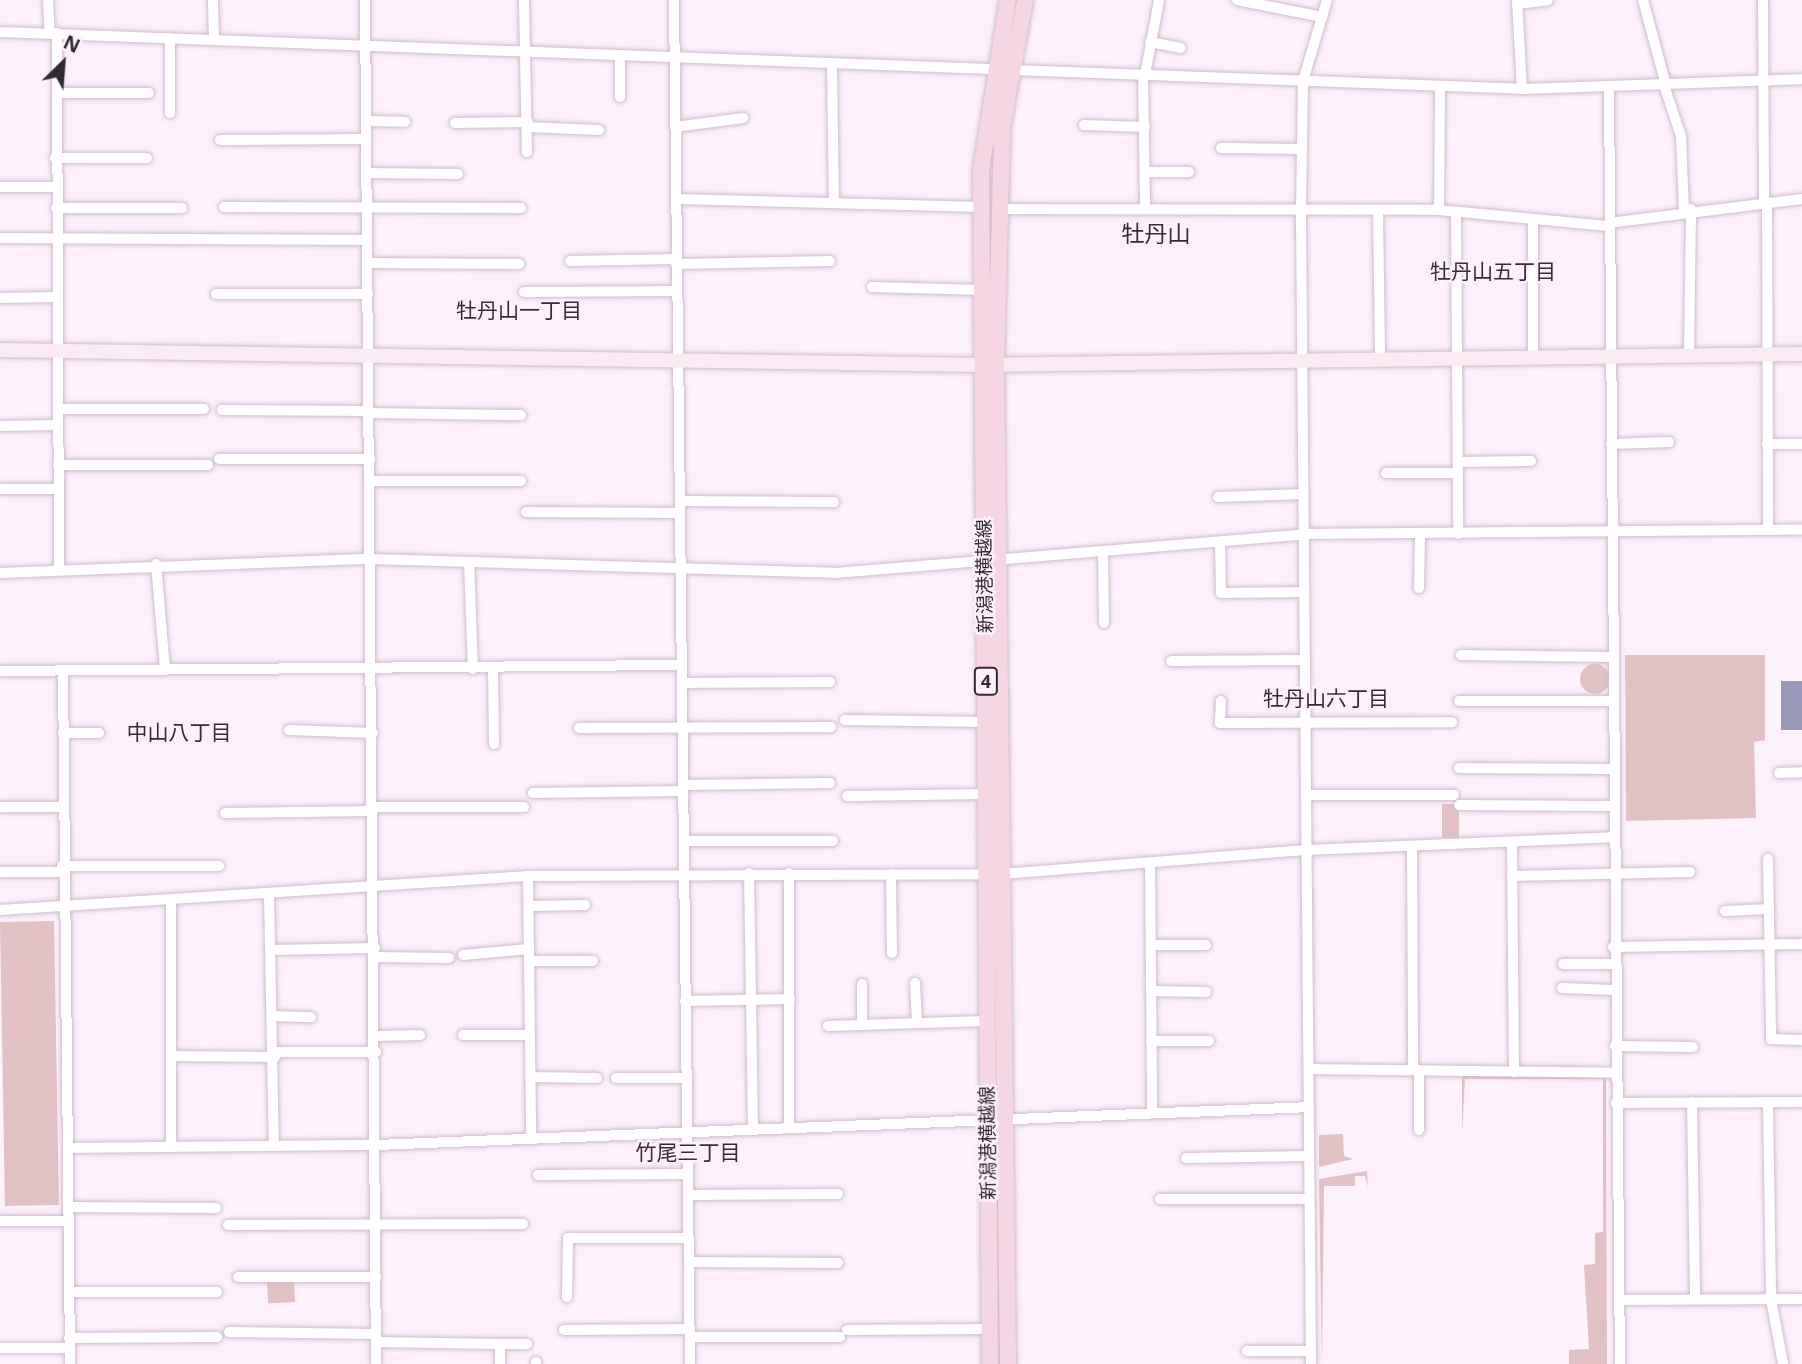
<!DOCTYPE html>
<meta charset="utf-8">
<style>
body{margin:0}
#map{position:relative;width:1802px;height:1364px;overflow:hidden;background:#fdf1fc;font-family:"Open Sans","Noto Sans JP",sans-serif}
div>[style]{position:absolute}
.green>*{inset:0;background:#e1c1c3;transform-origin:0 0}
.round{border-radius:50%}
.water>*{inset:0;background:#9999b7;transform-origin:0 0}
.roads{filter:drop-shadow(0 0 2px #d0bccd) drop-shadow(0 0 2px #d0bccd)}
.street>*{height:10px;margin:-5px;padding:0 5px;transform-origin:5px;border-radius:5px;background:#fff}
.secondary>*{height:14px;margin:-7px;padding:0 7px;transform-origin:7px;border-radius:7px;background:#fbebf2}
.primary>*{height:16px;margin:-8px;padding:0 8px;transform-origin:8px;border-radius:8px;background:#f7d6e4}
span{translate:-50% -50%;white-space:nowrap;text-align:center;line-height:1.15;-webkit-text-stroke:5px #fdf1fc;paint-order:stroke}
.shield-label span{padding:2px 5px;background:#fdf1fc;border:2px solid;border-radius:5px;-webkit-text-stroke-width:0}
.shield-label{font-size:18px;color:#332b32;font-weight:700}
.street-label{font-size:19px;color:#332b32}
.neighbourhood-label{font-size:21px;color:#3a2a38}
.quarter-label{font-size:23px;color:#3a2a38}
.north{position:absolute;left:28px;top:28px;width:70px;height:70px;-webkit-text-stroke:5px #fdf1fc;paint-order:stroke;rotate:25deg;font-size:19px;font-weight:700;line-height:28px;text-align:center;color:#332b32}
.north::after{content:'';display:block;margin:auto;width:24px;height:32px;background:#332b32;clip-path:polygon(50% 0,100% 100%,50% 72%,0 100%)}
</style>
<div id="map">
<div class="green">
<i style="clip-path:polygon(1625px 655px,1765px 655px,1765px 740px,1754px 742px,1756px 818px,1626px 821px)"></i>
<i class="round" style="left:1580px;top:664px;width:30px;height:30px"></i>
<i style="left:1442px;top:804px;width:17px;height:34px"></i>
<i style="left:54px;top:921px;width:284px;height:54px;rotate:89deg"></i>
<i style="clip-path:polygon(1462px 1073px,1606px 1075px,1607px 1364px,1569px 1364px,1569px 1350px,1589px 1349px,1584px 1265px,1595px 1264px,1595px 1233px,1603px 1232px,1603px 1079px,1465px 1079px,1462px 1134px)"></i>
<i style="clip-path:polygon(1343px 1134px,1344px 1156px,1353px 1159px,1319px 1167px,1319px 1135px)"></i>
<i style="clip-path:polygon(1367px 1171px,1368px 1187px,1365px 1176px,1355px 1176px,1355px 1186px,1324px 1186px,1322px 1364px,1319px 1179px)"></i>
<i style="left:294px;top:1280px;width:22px;height:27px;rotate:87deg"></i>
</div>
<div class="water">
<i style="left:1781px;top:681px;width:21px;height:49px"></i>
</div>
<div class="roads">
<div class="street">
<i style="left:48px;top:0;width:33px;rotate:87deg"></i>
<i style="left:213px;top:0;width:40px;rotate:88.6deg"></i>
<i style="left:365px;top:0;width:1364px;rotate:89.54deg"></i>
<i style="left:524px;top:0;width:152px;rotate:88.9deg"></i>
<i style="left:674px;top:0;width:1364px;rotate:89.33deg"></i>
<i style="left:1237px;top:0;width:87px;rotate:11.3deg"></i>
<i style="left:1517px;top:0;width:89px;rotate:86.8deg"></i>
<i style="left:1643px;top:0;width:88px;rotate:74.9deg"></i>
<i style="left:1763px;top:0;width:203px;rotate:89.7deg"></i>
<i style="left:1517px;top:4px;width:31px;rotate:-7deg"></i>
<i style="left:0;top:32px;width:1523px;rotate:2.14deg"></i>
<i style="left:1522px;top:89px;width:280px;rotate:-2deg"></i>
<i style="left:57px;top:33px;width:533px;rotate:89.79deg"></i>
<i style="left:170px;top:38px;width:75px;rotate:90deg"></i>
<i style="left:1150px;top:42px;width:31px;rotate:11deg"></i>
<i style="left:620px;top:55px;width:42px;rotate:90deg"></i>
<i style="left:832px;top:65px;width:138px;rotate:89.2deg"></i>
<i style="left:1143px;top:75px;width:134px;rotate:89.1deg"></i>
<i style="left:1145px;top:75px;width:76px;rotate:-79.4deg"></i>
<i style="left:1664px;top:85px;width:54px;rotate:71.6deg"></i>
<i style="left:1681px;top:136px;width:74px;rotate:87.7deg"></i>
<i style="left:1609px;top:87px;width:1277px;rotate:89.51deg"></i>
<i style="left:57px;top:93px;width:92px"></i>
<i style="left:366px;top:121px;width:39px;rotate:1deg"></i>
<i style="left:455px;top:123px;width:73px;rotate:-0.8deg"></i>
<i style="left:1084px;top:125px;width:61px;rotate:1.9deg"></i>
<i style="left:527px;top:127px;width:72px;rotate:2.4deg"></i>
<i style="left:675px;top:127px;width:69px;rotate:-7.5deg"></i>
<i style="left:220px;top:140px;width:146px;rotate:-0.4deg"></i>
<i style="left:1221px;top:148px;width:81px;rotate:0.7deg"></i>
<i style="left:55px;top:158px;width:92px"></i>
<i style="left:1145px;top:172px;width:44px"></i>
<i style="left:367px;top:173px;width:91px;rotate:0.6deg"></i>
<i style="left:0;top:187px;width:55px"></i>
<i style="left:676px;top:199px;width:305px;rotate:1.5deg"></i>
<i style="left:1767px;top:202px;width:328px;rotate:89.8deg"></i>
<i style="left:224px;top:207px;width:297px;rotate:0.2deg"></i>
<i style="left:56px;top:208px;width:126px"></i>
<i style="left:998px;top:209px;width:441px;rotate:0.1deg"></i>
<i style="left:1439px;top:210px;width:170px;rotate:5.4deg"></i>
<i style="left:1378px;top:210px;width:150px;rotate:89.2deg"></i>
<i style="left:1439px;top:210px;width:124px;rotate:-89.5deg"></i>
<i style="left:1456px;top:213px;width:321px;rotate:89.6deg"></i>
<i style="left:1533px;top:222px;width:136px;rotate:90deg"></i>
<i style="left:1609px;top:223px;width:194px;rotate:-7.1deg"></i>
<i style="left:0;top:238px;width:367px;rotate:0.3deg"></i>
<i style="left:570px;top:261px;width:106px;rotate:-1.1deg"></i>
<i style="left:368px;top:263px;width:151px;rotate:0.4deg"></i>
<i style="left:676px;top:264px;width:154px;rotate:-1.1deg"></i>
<i style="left:872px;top:287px;width:110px;rotate:1.6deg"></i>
<i style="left:524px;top:292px;width:152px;rotate:-0.4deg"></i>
<i style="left:216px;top:294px;width:152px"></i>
<i style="left:0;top:298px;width:57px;rotate:-1deg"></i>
<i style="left:1689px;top:356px;width:147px;rotate:-89.2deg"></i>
<i style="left:58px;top:409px;width:146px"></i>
<i style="left:222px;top:410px;width:147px;rotate:0.4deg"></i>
<i style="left:369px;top:413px;width:152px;rotate:0.8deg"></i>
<i style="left:0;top:426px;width:58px;rotate:-1deg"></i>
<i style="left:1611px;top:444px;width:58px;rotate:-2deg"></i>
<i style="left:1767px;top:444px;width:35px"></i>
<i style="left:219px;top:459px;width:151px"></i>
<i style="left:1458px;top:462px;width:73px;rotate:-0.8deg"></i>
<i style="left:58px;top:465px;width:150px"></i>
<i style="left:1386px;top:473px;width:72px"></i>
<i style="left:370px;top:481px;width:151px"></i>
<i style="left:0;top:489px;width:58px"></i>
<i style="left:1218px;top:497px;width:84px;rotate:-2deg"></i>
<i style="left:680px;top:501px;width:154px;rotate:0.4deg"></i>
<i style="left:526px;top:512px;width:154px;rotate:0.4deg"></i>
<i style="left:1220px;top:542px;width:51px;rotate:88.9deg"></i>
<i style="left:1221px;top:593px;width:83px;rotate:-0.7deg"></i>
<i style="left:1103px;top:552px;width:71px;rotate:89.2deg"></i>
<i style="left:469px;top:562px;width:107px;rotate:87.9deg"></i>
<i style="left:156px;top:564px;width:106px;rotate:85.1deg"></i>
<i style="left:0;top:573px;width:370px;rotate:-2.2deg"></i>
<i style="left:370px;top:559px;width:464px;rotate:1.7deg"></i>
<i style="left:834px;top:573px;width:472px;rotate:-4.7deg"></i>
<i style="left:1304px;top:534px;width:498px;rotate:-0.5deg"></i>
<i style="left:1419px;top:588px;width:54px;rotate:-88.9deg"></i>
<i style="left:1461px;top:655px;width:151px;rotate:0.8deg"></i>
<i style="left:1171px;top:661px;width:134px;rotate:-0.4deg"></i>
<i style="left:493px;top:668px;width:76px;rotate:89.2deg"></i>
<i style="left:63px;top:670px;width:694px;rotate:89.42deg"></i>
<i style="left:0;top:671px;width:680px;rotate:-0.51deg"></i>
<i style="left:682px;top:683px;width:148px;rotate:-0.4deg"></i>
<i style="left:1221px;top:701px;width:22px;rotate:93deg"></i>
<i style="left:1220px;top:723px;width:232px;rotate:-0.2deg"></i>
<i style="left:1459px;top:701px;width:153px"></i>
<i style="left:845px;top:720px;width:141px;rotate:0.8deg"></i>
<i style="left:579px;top:728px;width:252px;rotate:-0.2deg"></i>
<i style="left:289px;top:730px;width:84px;rotate:2deg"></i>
<i style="left:63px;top:733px;width:36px"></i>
<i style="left:1459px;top:768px;width:153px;rotate:0.4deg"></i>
<i style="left:1779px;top:773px;width:23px;rotate:-2deg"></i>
<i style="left:684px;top:785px;width:146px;rotate:-0.8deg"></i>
<i style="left:533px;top:793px;width:150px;rotate:-0.8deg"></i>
<i style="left:1306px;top:795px;width:148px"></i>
<i style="left:847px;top:796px;width:140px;rotate:-0.8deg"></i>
<i style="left:1459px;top:805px;width:154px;rotate:0.4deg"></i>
<i style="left:0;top:807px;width:62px"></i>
<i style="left:373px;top:807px;width:151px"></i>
<i style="left:225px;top:813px;width:148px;rotate:-0.8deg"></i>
<i style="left:685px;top:841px;width:148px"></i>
<i style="left:1512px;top:842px;width:230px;rotate:89.5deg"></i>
<i style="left:1412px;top:846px;width:224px;rotate:89.7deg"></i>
<i style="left:1768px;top:859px;width:180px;rotate:89deg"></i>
<i style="left:1771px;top:1039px;width:31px;rotate:2deg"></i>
<i style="left:1150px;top:862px;width:248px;rotate:89.5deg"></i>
<i style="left:62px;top:866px;width:157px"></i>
<i style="left:0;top:872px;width:62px"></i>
<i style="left:749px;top:873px;width:255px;rotate:89.1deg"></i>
<i style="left:891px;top:874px;width:79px;rotate:89.3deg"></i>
<i style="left:528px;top:876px;width:262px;rotate:89.3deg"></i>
<i style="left:1512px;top:876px;width:178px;rotate:-1.3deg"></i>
<i style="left:269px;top:894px;width:252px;rotate:88.9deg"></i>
<i style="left:171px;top:901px;width:245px;rotate:90deg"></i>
<i style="left:529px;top:906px;width:56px;rotate:-1deg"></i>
<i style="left:0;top:910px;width:529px;rotate:-3.68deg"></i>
<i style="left:528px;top:876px;width:473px;rotate:-0.2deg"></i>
<i style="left:1001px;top:874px;width:306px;rotate:-4.5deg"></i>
<i style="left:1306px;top:850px;width:307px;rotate:-2.4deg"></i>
<i style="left:1725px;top:911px;width:44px;rotate:-2.6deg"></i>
<i style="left:1151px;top:945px;width:55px"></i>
<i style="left:1613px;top:947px;width:189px;rotate:-0.9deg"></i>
<i style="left:271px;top:950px;width:104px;rotate:-1.1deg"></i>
<i style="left:463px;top:955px;width:66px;rotate:-5.2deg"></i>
<i style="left:375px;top:957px;width:74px;rotate:0.8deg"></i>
<i style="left:529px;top:961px;width:64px"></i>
<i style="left:1563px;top:964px;width:50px"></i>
<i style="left:915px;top:983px;width:40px;rotate:87.1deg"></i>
<i style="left:862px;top:984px;width:41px;rotate:90deg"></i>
<i style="left:1562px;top:988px;width:52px;rotate:2.2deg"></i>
<i style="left:1151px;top:991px;width:55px;rotate:1deg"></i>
<i style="left:685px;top:1001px;width:105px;rotate:-1.1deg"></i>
<i style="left:273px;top:1016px;width:38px;rotate:2deg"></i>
<i style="left:828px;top:1026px;width:159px;rotate:-1.8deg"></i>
<i style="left:463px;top:1035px;width:67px"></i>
<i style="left:377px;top:1036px;width:43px;rotate:-1.3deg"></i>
<i style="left:1151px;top:1041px;width:58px"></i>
<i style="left:1615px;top:1046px;width:78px;rotate:0.7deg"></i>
<i style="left:275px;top:1052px;width:101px"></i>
<i style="left:171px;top:1056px;width:104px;rotate:0.6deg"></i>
<i style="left:1309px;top:1069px;width:306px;rotate:0.7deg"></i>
<i style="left:530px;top:1077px;width:67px;rotate:0.9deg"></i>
<i style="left:616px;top:1078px;width:71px"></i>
<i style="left:1692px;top:1102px;width:197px;rotate:89.1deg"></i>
<i style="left:1768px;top:1102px;width:197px;rotate:89.1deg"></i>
<i style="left:1771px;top:1299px;width:66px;rotate:79.5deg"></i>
<i style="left:1616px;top:1103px;width:186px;rotate:-0.3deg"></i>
<i style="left:789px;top:1126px;width:253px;rotate:-90deg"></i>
<i style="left:1419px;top:1130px;width:60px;rotate:-90deg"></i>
<i style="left:68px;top:1148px;width:309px;rotate:-0.6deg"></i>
<i style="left:377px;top:1145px;width:933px;rotate:-2.33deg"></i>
<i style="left:1186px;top:1158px;width:123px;rotate:-0.9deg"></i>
<i style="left:538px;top:1175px;width:150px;rotate:-0.4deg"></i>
<i style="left:688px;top:1195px;width:150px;rotate:-0.4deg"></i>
<i style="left:1160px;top:1199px;width:149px"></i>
<i style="left:69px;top:1207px;width:147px;rotate:0.4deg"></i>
<i style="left:0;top:1221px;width:68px"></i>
<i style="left:228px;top:1225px;width:295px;rotate:-0.2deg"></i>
<i style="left:689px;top:1262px;width:149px;rotate:0.4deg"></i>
<i style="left:238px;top:1277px;width:138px"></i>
<i style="left:70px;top:1292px;width:147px"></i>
<i style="left:567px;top:1297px;width:59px;rotate:-89deg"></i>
<i style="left:568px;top:1238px;width:121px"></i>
<i style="left:1620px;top:1300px;width:182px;rotate:-0.3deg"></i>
<i style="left:564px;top:1330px;width:126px;rotate:-0.5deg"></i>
<i style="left:847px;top:1330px;width:143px;rotate:-0.4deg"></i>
<i style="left:229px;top:1332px;width:147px;rotate:0.8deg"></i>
<i style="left:690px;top:1337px;width:150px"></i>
<i style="left:69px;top:1338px;width:148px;rotate:-0.4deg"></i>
<i style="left:376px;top:1342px;width:124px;rotate:0.9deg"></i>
<i style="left:500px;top:1344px;width:20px;rotate:90deg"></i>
<i style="left:500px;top:1344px;width:27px"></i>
<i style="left:0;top:1348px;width:70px"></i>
<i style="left:1247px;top:1351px;width:64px"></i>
<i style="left:536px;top:1364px;width:2px;rotate:-90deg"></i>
<i style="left:1311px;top:1364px;width:1155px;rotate:-90.5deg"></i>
<i style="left:1301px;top:209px;width:128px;rotate:-89.1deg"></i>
<i style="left:1303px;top:81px;width:84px;rotate:-73.5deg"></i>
</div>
<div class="secondary">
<i style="left:0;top:350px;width:982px;rotate:0.88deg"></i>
<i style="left:982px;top:365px;width:820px;rotate:-0.77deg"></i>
</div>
<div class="primary">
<i style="left:990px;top:1364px;width:1194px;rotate:-90.43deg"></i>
<i style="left:981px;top:170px;width:172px;rotate:-81deg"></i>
<i style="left:1008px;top:1364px;width:999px;rotate:-90.69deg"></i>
<i style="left:996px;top:365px;width:237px;rotate:-88.5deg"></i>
<i style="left:1002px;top:128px;width:130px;rotate:-79.8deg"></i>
</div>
</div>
<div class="shield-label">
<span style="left:986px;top:681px">4</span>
</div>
<div class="street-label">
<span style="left:985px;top:576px;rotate:-91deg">新潟港横越線</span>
<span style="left:988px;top:1143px;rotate:-91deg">新潟港横越線</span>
</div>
<div class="neighbourhood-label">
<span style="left:1493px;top:271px">牡丹山五丁目</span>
<span style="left:519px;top:310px">牡丹山一丁目</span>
<span style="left:1326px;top:698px">牡丹山六丁目</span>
<span style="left:179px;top:732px">中山八丁目</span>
<span style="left:688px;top:1152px">竹尾三丁目</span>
</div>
<div class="quarter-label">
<span style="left:1156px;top:233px">牡丹山</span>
</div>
<div class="north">N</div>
</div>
